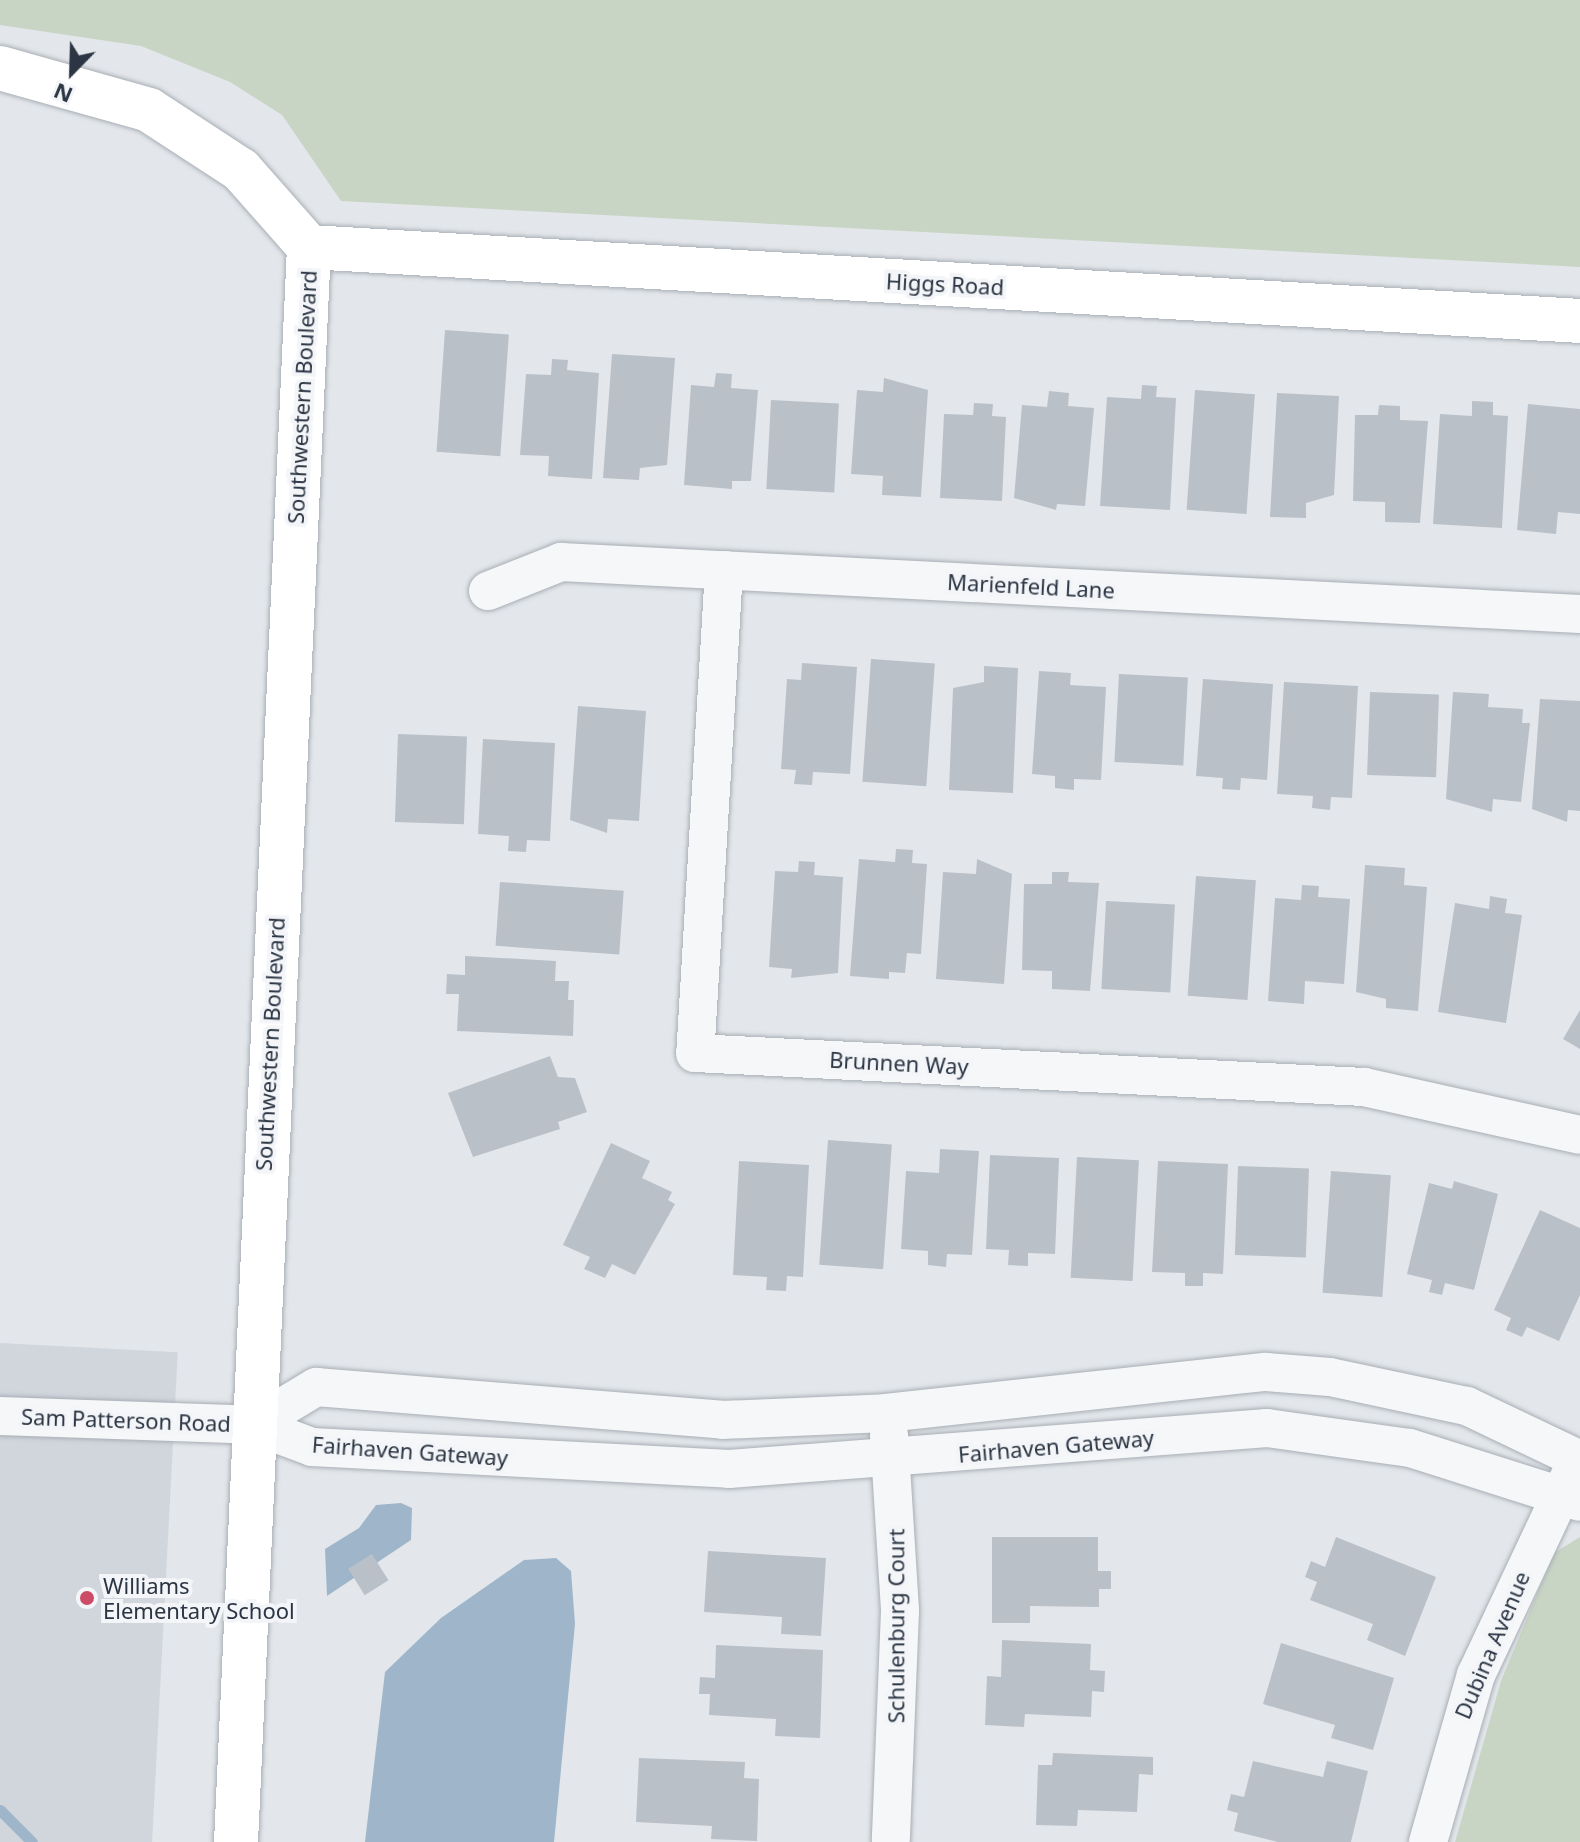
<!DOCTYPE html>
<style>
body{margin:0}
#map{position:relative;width:1580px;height:1842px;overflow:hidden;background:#e3e7eb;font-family:"Noto Sans",sans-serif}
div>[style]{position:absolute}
.built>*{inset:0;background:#d1d6dd;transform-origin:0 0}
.green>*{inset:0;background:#c9d5c4}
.water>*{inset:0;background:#9fb6ca}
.stream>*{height:11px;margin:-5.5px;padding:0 5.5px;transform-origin:5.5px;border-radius:5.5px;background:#9fb6ca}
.building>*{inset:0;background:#bac0c8;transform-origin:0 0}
.roads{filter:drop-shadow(0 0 2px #a8aeb5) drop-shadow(0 0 2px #a8aeb5)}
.street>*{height:38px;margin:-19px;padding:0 19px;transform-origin:19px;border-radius:19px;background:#f6f7f9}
.secondary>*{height:44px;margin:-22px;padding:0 22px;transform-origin:22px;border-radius:22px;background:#fff}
.dots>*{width:22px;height:22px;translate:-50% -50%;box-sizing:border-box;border:4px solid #f3f5f8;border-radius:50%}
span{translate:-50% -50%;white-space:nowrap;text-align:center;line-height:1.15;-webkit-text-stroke:8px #f3f5f8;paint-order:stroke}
.street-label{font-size:22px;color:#2b3543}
.poi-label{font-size:22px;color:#2b3543}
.left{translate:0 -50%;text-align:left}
.north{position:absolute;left:32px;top:32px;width:80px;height:80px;-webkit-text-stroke:6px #f3f5f8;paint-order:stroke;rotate:203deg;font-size:22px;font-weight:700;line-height:32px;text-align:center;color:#2b3543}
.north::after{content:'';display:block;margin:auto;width:28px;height:36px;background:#2b3543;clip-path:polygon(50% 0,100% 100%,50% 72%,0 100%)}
</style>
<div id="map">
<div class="built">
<i style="left:0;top:1343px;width:178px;height:499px;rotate:3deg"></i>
</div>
<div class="green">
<i style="clip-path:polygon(0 0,1580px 0,1580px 267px,341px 201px,282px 115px,230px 82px,141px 46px,0 25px)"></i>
<i style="clip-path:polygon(1580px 1537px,1580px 1842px,1455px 1842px,1501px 1681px,1554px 1553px)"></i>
</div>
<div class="water">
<i style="clip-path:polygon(401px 1503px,412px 1508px,411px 1540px,327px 1596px,325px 1549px,359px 1528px,376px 1505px)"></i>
<i style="clip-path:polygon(556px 1558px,571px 1571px,575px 1624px,554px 1842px,365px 1842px,385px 1672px,441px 1618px,524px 1560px)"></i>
</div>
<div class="stream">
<i style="left:0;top:1810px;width:45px;rotate:45deg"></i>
</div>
<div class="building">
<i style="left:445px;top:330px;width:64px;height:122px;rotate:4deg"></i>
<i style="clip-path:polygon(612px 354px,675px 358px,667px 465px,640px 468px,639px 480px,603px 478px)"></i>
<i style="clip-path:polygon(552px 359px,568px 360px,567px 370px,599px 373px,592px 479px,548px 476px,549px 456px,520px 455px,526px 374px,551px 375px)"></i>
<i style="clip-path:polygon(716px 373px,732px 374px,731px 388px,758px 390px,751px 481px,732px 481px,732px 489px,684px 485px,691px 385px,714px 387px)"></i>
<i style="clip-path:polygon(884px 378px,928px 390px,921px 497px,882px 495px,883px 476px,851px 474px,857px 390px,883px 392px)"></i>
<i style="clip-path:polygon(1142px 385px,1157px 386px,1156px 397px,1176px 398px,1170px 510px,1100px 506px,1107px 397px,1141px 399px)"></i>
<i style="left:1195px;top:390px;width:60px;height:120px;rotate:4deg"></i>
<i style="clip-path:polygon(1049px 391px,1069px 393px,1068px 406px,1094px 408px,1085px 506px,1057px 504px,1056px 510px,1014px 498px,1022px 405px,1047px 407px)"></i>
<i style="clip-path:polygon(1277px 393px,1339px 396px,1334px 495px,1306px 503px,1306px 518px,1270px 517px)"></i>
<i style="left:771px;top:400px;width:68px;height:89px;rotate:3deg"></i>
<i style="clip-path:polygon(1472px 401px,1493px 402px,1493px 415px,1508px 416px,1502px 528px,1433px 524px,1440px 414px,1472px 416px)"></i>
<i style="clip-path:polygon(974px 403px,993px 404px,992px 416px,1006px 417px,1002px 501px,940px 498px,944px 414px,973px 415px)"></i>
<i style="clip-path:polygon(1528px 404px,1580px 409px,1580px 514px,1558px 512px,1556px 534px,1517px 530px)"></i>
<i style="clip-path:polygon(1379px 405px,1400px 406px,1400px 420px,1428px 421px,1420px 523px,1385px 522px,1385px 502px,1353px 501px,1355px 415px,1378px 415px)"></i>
<i style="left:871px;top:659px;width:64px;height:123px;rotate:4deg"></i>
<i style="clip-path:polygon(802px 663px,857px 667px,850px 774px,813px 772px,812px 785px,794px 784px,796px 770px,781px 769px,787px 679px,801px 680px)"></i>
<i style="clip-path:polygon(984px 666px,1018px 668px,1013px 793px,949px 790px,953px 688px,984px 682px)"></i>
<i style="clip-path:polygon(1039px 671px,1071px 673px,1070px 685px,1106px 687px,1101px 780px,1074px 779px,1074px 790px,1055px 788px,1055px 776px,1032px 774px)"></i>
<i style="left:1119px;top:674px;width:69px;height:88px;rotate:3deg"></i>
<i style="clip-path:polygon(1203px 679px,1273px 684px,1267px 780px,1241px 778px,1240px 790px,1222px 789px,1223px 778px,1196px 776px)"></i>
<i style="clip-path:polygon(1284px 682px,1358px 686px,1352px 798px,1331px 797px,1330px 810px,1312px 808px,1313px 796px,1277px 794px)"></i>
<i style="left:1370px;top:692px;width:69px;height:83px;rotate:2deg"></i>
<i style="clip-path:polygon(1453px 692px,1489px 694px,1488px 707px,1523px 709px,1522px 723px,1530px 723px,1521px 802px,1493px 799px,1492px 812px,1446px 799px)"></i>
<i style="clip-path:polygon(1540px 699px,1580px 701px,1580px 811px,1568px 810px,1567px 822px,1532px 809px)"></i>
<i style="clip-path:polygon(578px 706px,646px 711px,639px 821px,608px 819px,607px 833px,570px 820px)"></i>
<i style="left:398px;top:734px;width:69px;height:88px;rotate:2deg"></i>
<i style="clip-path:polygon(483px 739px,555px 743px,550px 841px,527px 840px,526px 852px,508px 851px,509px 836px,478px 834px)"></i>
<i style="clip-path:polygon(896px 849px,913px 850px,912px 863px,927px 864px,921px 954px,907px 953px,905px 973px,889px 972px,889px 979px,850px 976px,859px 859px,895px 862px)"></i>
<i style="clip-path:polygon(977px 859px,1012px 874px,1004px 984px,936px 979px,943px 872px,976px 874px)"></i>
<i style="clip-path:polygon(799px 861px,815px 862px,814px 875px,843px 877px,838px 973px,791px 978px,792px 969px,769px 967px,775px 871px,798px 872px)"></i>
<i style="clip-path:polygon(1365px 865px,1405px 868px,1404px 885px,1427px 887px,1418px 1011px,1386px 1008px,1386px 999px,1356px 992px)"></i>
<i style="clip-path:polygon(1052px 872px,1069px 872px,1068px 882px,1099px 883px,1090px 991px,1052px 989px,1052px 971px,1022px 970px,1024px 884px,1052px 884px)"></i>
<i style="left:1196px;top:876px;width:60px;height:120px;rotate:4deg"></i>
<i style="left:500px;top:882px;width:124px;height:64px;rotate:4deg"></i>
<i style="clip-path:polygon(1302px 885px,1319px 886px,1318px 897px,1350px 899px,1344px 984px,1305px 981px,1304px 1004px,1268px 1001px,1275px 898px,1301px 900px)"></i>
<i style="clip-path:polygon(1490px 896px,1507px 899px,1505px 913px,1522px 915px,1506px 1023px,1438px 1012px,1455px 903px,1489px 909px)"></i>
<i style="left:1106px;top:901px;width:69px;height:88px;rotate:3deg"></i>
<i style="clip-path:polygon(465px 956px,556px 961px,555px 981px,569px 981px,568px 1000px,574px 1000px,573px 1036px,457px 1031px,459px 994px,446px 994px,447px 974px,465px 975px)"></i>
<i style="clip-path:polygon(1580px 1010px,1580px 1049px,1563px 1039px)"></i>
<i style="clip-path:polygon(550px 1056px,558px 1077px,575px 1078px,587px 1112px,558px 1122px,560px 1129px,473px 1157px,448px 1093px)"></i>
<i style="left:828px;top:1140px;width:64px;height:125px;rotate:4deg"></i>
<i style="clip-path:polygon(611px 1143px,650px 1161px,642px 1178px,672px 1192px,668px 1200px,675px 1204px,635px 1275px,612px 1264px,605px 1278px,584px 1269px,590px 1257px,563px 1245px)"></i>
<i style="clip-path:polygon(940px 1149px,979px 1151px,972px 1255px,947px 1254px,946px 1267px,928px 1265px,928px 1251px,901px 1249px,906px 1171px,939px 1173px)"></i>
<i style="clip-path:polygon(990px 1155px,1059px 1158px,1055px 1254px,1028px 1253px,1028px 1266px,1008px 1265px,1009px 1250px,986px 1249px)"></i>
<i style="left:1077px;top:1157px;width:62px;height:121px;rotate:3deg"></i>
<i style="clip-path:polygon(739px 1161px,809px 1165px,803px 1277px,787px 1276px,786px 1291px,766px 1290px,767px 1277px,733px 1275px)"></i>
<i style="clip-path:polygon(1158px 1161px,1228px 1164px,1223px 1274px,1203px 1273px,1203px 1286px,1185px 1286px,1185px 1273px,1152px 1272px)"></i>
<i style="left:1238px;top:1166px;width:71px;height:89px;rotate:2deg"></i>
<i style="left:1331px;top:1171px;width:60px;height:122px;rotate:4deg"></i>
<i style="clip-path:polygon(1454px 1181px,1498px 1194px,1474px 1290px,1445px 1283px,1442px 1295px,1429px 1292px,1432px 1280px,1407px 1274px,1429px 1183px,1452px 1189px)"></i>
<i style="clip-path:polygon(1540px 1210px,1580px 1228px,1580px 1295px,1559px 1341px,1527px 1327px,1522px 1337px,1506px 1330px,1511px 1318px,1494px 1310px)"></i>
<i style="clip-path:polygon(992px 1537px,1098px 1537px,1098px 1571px,1111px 1571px,1111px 1589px,1099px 1589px,1099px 1607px,1030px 1606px,1030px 1623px,992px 1623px)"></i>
<i style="clip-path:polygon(1336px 1537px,1436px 1577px,1405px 1656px,1367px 1640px,1373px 1624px,1310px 1600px,1317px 1582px,1305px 1577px,1311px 1561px,1325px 1567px)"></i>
<i style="clip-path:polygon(708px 1551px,826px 1558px,821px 1636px,781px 1634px,782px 1617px,704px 1612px)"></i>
<i style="left:372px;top:1554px;width:31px;height:28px;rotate:58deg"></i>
<i style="clip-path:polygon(1002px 1640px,1091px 1644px,1090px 1670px,1105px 1671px,1104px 1692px,1092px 1691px,1091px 1717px,1025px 1714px,1024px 1727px,985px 1725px,987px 1676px,1001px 1677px)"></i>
<i style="clip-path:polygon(1281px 1643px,1394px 1678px,1373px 1750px,1331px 1738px,1335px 1725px,1263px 1704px)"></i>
<i style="clip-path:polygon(716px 1645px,823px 1650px,820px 1738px,775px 1736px,776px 1719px,709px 1715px,710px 1694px,699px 1694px,700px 1677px,715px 1678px)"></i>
<i style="clip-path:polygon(1053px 1753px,1153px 1757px,1153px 1775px,1139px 1774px,1137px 1812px,1078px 1810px,1077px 1826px,1036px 1825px,1038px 1765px,1052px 1765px)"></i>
<i style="clip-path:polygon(639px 1758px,745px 1762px,744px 1778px,759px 1779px,757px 1841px,711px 1839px,712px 1826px,636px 1822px)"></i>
<i style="clip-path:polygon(1253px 1761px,1323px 1777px,1327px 1761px,1368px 1771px,1351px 1842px,1278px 1842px,1234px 1831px,1238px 1813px,1227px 1810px,1231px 1794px,1244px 1797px)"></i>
</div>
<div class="roads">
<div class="street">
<i style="left:724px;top:570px;width:484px;rotate:93.4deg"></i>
<i style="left:695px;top:1053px;width:670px;rotate:2.91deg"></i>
<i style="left:1364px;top:1087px;width:221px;rotate:12.5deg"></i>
<i style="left:488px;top:591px;width:79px;rotate:-21.7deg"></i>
<i style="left:561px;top:562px;width:1020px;rotate:2.92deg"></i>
<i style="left:0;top:1416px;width:253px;rotate:2deg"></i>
<i style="left:253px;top:1425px;width:63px;rotate:20.4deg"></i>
<i style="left:312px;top:1447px;width:418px;rotate:3deg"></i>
<i style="left:729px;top:1469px;width:540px;rotate:-4.36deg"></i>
<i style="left:1267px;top:1428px;width:144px;rotate:8deg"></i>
<i style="left:1410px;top:1448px;width:178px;rotate:17.6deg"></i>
<i style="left:253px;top:1425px;width:74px;rotate:-31.1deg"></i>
<i style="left:316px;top:1387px;width:407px;rotate:4.6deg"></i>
<i style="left:722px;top:1420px;width:164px;rotate:-2.4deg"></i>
<i style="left:886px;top:1413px;width:382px;rotate:-6.2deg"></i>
<i style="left:1266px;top:1372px;width:64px;rotate:4.5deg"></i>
<i style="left:1330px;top:1377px;width:140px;rotate:12deg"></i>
<i style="left:1467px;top:1406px;width:125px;rotate:25.5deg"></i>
<i style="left:889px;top:1435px;width:176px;rotate:86.4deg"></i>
<i style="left:900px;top:1611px;width:229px;rotate:92.3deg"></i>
<i style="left:1428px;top:1842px;width:174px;rotate:-74deg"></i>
<i style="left:1476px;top:1675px;width:223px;rotate:-64.8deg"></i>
</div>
<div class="secondary">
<i style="left:0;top:68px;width:155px;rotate:15.7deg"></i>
<i style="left:149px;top:110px;width:110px;rotate:33.1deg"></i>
<i style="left:241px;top:170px;width:103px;rotate:48.6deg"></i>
<i style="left:309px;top:247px;width:1273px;rotate:3.33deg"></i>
<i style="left:236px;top:1842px;width:1597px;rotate:-87.38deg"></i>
</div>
</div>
<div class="dots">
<i style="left:87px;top:1598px;background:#cc4c65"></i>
</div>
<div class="street-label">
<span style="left:945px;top:284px;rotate:3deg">Higgs Road</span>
<span style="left:302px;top:397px;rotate:-87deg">Southwestern Boulevard</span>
<span style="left:1031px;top:586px;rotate:3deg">Marienfeld Lane</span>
<span style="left:270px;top:1044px;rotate:-87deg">Southwestern Boulevard</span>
<span style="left:899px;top:1063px;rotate:3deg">Brunnen Way</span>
<span style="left:126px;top:1420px;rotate:2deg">Sam Patterson Road</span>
<span style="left:1056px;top:1446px;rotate:-5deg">Fairhaven Gateway</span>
<span style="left:410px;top:1451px;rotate:4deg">Fairhaven Gateway</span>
<span style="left:896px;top:1626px;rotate:-90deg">Schulenburg Court</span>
<span style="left:1492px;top:1645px;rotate:-67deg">Dubina Avenue</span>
</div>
<div class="poi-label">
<span class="left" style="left:103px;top:1598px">Williams<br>Elementary School</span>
</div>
<div class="north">N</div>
</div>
